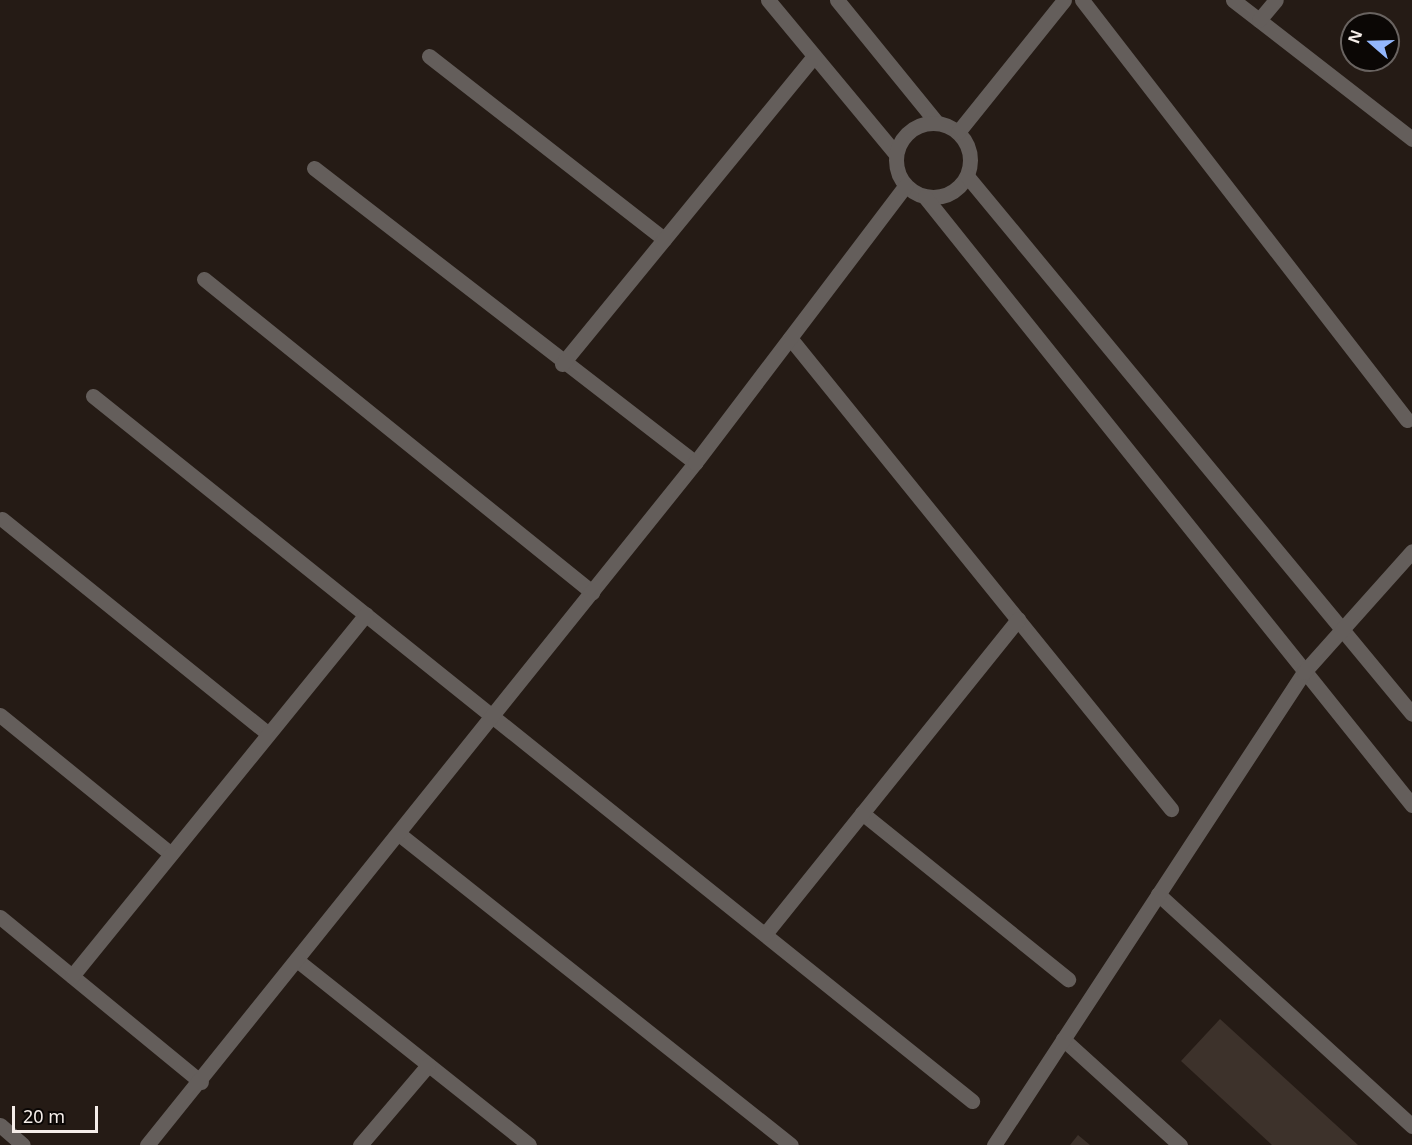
<!DOCTYPE html>
<style>
body{margin:0}
#map{position:relative;width:1412px;height:1145px;overflow:hidden;background:#251b15;font-family:"Noto Sans",sans-serif}
div>[style]{position:absolute}
.building>*{inset:0;background:#3d322b}
.street>*{height:15px;margin:-7.5px;padding:0 7.5px;transform-origin:7.5px;border-radius:7.5px;background:#645e5b}
.street>.ring{margin:-7.5px;padding:0;box-sizing:content-box;background:none;border:15px solid #645e5b;border-radius:50%}
span{translate:-50% -50%;white-space:nowrap;text-align:center;line-height:1.15;-webkit-text-stroke:5px #0b0705;paint-order:stroke}
.north{position:absolute;left:1340px;top:12px;width:60px;height:60px;box-sizing:border-box;background:#0b0705;border:2px solid #696360;border-radius:50%;rotate:290deg;font-size:16px;font-weight:700;line-height:24px;text-align:center;color:#f5ede9}
.north::after{content:'';display:block;margin:auto;width:21px;height:27px;background:#93b7fd;clip-path:polygon(50% 0,100% 100%,50% 72%,0 100%)}
.scale{position:absolute;left:12px;top:1106px;width:86px;height:27px;box-sizing:border-box;border:3px solid #f5ede9;border-top:0;padding-left:8px;font-size:18px;line-height:21px;white-space:nowrap;color:#f5ede9;-webkit-text-stroke:4px #0b0705;paint-order:stroke}
</style>
<div id="map">
<div class="building">
<i style="clip-path:polygon(1220px 1019px,1358px 1145px,1272px 1145px,1181px 1061px)"></i>
<i style="clip-path:polygon(1078px 1135px,1090px 1145px,1070px 1145px)"></i>
</div>
<div class="street">
<i style="left:768px;top:0;width:200px;rotate:50.3deg"></i>
<i style="left:837px;top:0;width:157px;rotate:50.9deg"></i>
<i style="left:1082px;top:0;width:531px;rotate:52.27deg"></i>
<i style="left:1233px;top:0;width:227px;rotate:37.8deg"></i>
<i style="left:1259px;top:20px;width:26px;rotate:-50deg"></i>
<i style="left:429px;top:56px;width:298px;rotate:37.9deg"></i>
<i class="ring" style="left:896px;top:123px;width:59px;height:59px"></i>
<i style="left:958px;top:132px;width:169px;rotate:-51.2deg"></i>
<i style="left:314px;top:168px;width:482px;rotate:37.7deg"></i>
<i style="left:967px;top:176px;width:698px;rotate:50.4deg"></i>
<i style="left:925px;top:197px;width:779px;rotate:51.31deg"></i>
<i style="left:204px;top:279px;width:499px;rotate:38.9deg"></i>
<i style="left:790px;top:338px;width:606px;rotate:51.03deg"></i>
<i style="left:562px;top:364px;width:398px;rotate:-50.7deg"></i>
<i style="left:93px;top:396px;width:1127px;rotate:38.73deg"></i>
<i style="left:2px;top:519px;width:342px;rotate:38.9deg"></i>
<i style="left:0;top:715px;width:220px;rotate:39.1deg"></i>
<i style="left:862px;top:813px;width:265px;rotate:38.9deg"></i>
<i style="left:399px;top:834px;width:500px;rotate:38.43deg"></i>
<i style="left:1158px;top:894px;width:344px;rotate:42.4deg"></i>
<i style="left:0;top:917px;width:260px;rotate:39.4deg"></i>
<i style="left:765px;top:934px;width:404px;rotate:-51.2deg"></i>
<i style="left:298px;top:961px;width:295px;rotate:38.5deg"></i>
<i style="left:72px;top:976px;width:466px;rotate:-50.9deg"></i>
<i style="left:1063px;top:1039px;width:158px;rotate:42.2deg"></i>
<i style="left:0;top:1125px;width:30px;rotate:41deg"></i>
<i style="left:147px;top:1145px;width:875px;rotate:-51.22deg"></i>
<i style="left:695px;top:463px;width:348px;rotate:-52.8deg"></i>
<i style="left:360px;top:1145px;width:105px;rotate:-49.6deg"></i>
<i style="left:994px;top:1145px;width:566px;rotate:-56.76deg"></i>
<i style="left:1304px;top:672px;width:162px;rotate:-48.2deg"></i>
</div>
<div class="north">N</div>
<div class="scale">20 m</div>
</div>
